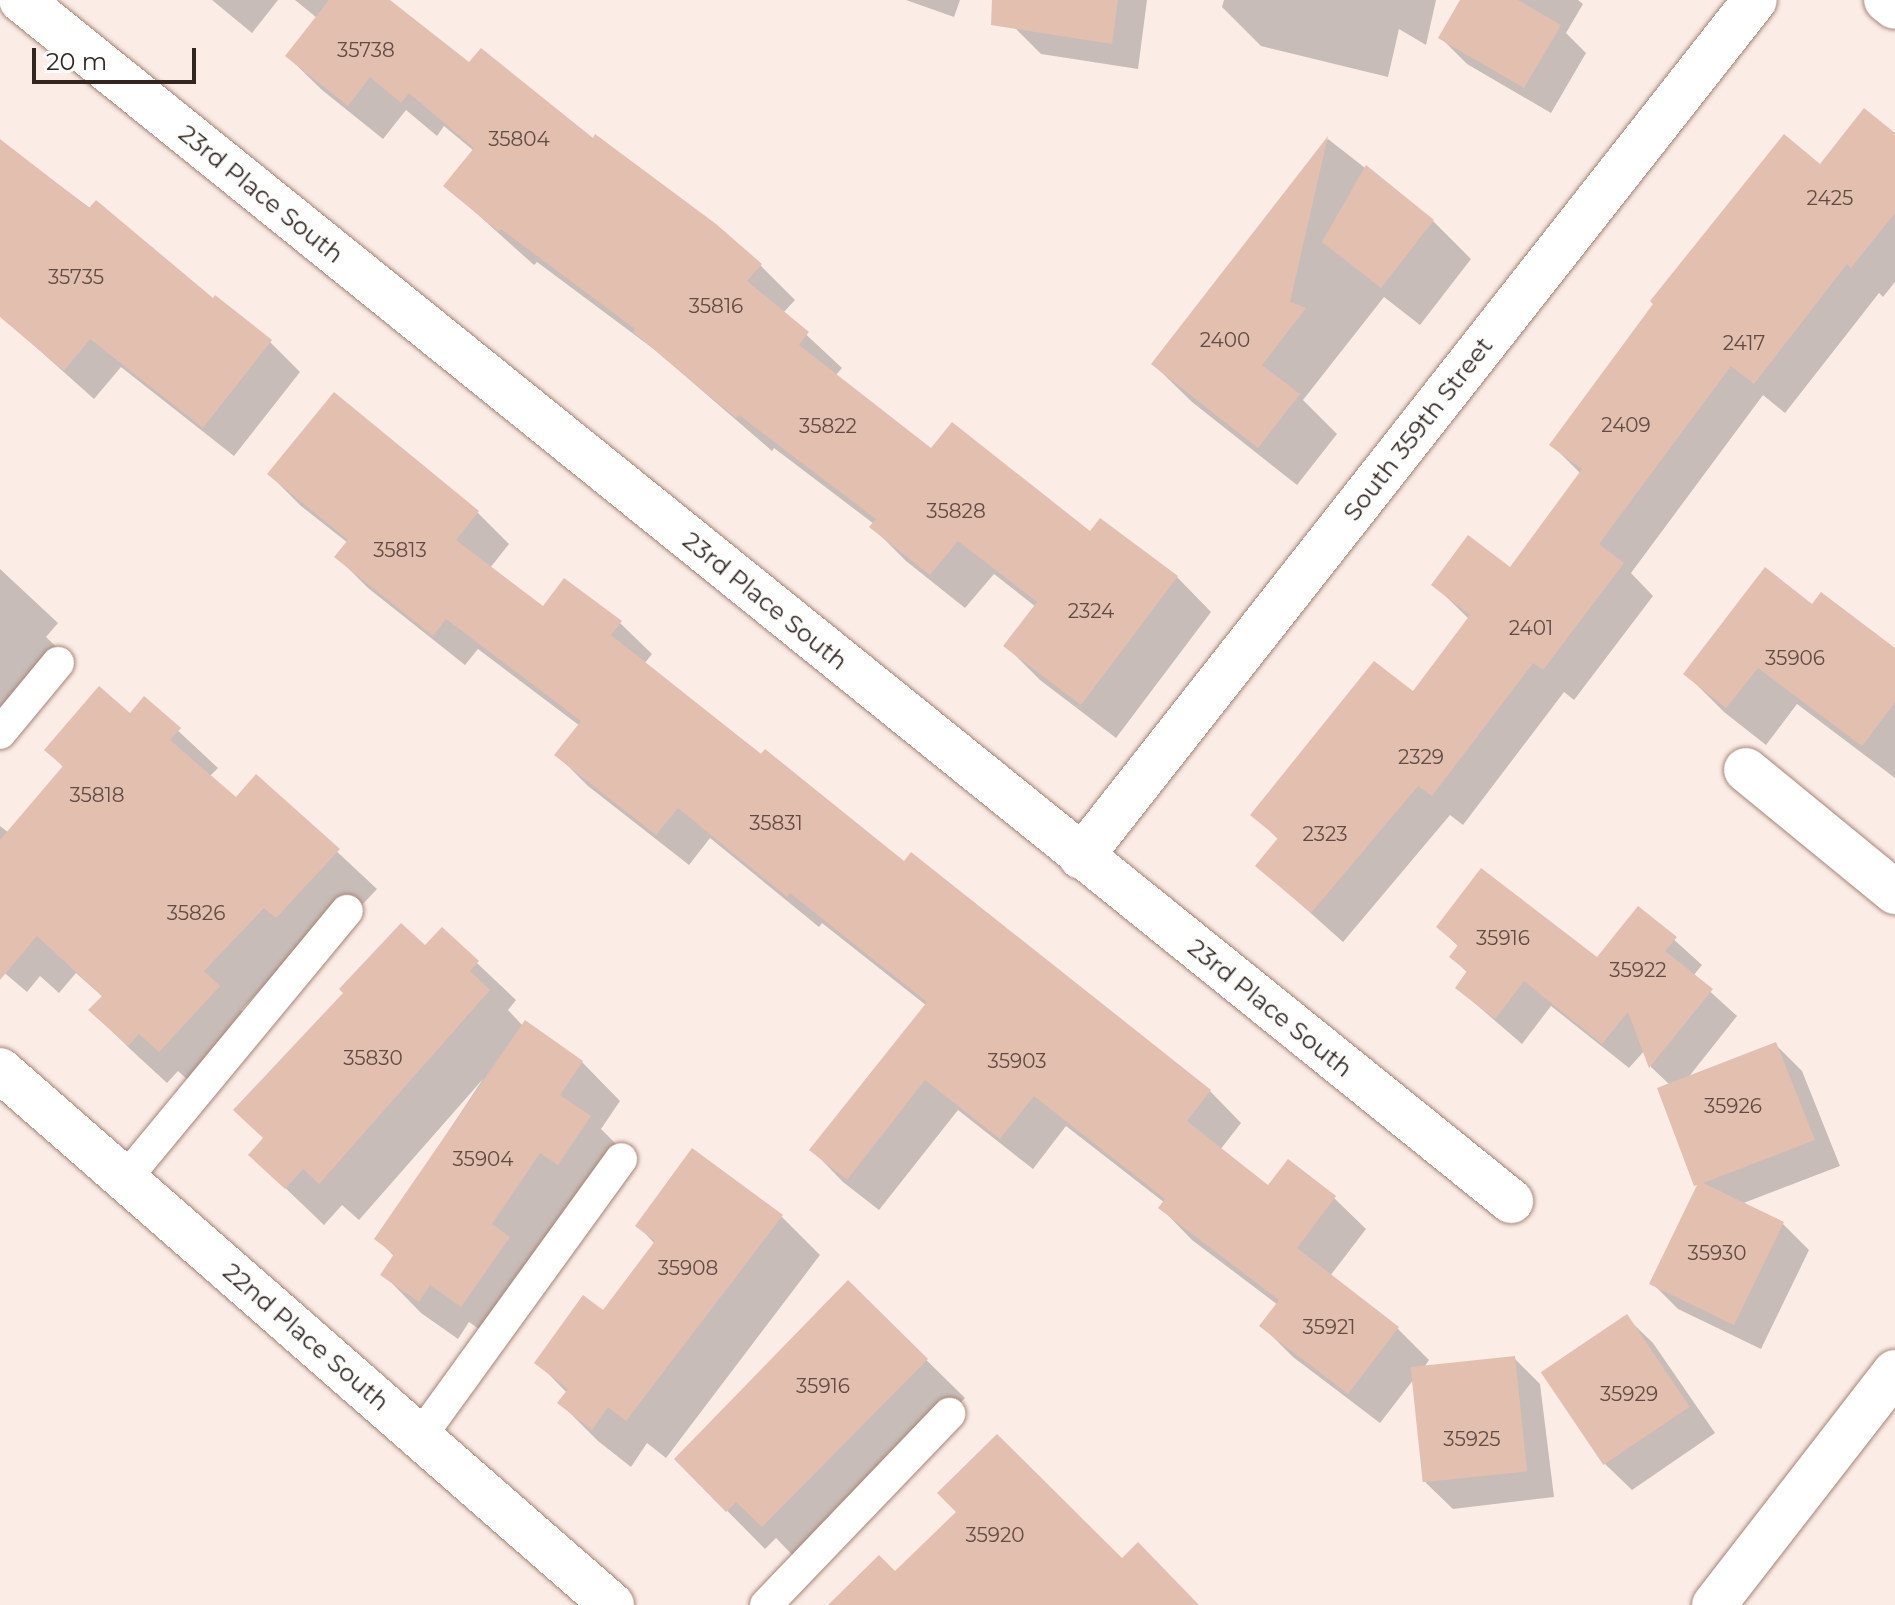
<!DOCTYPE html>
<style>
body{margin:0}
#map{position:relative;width:1895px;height:1605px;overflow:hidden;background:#fbece6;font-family:Montserrat,sans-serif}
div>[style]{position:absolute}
.shadow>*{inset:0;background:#0003}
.building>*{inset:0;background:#e3bfb0;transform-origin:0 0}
.roads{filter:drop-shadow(0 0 2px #a68476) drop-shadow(0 0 2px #a68476)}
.service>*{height:32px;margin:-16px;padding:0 16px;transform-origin:16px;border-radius:16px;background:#fff}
.minor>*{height:44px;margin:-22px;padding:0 22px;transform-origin:22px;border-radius:22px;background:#fff}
.tertiary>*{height:44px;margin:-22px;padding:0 22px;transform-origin:22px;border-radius:22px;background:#fff}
span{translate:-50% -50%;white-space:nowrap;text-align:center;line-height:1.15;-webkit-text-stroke:6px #fff;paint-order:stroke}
.number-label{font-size:20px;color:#5f4c44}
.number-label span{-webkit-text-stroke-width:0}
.street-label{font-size:24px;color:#332620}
.scale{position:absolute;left:32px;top:48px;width:164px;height:36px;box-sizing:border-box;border:4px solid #332620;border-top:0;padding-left:10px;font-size:24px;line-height:28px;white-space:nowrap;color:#332620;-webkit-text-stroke:6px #fff;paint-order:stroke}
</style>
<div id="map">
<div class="shadow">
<i style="clip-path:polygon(212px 0,278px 0,252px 33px)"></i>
<i style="clip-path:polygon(295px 0,387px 0,470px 64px,593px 140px,760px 265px,795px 300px,783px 313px,842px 368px,835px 376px,931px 451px,1177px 577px,1211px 612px,1116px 738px,1040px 680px,1006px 646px,1036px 607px,994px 574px,965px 608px,906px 561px,872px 527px,874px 524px,774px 448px,772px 451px,655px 350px,537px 262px,534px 265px,446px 186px,474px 151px,444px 126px,437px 136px,406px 110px,383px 139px,322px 90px,287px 56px,317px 18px)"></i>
<i style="clip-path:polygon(906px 0,960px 0,954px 17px)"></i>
<i style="clip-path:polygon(1019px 0,1147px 0,1138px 69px,1041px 54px,1015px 28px)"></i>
<i style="clip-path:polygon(1224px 0,1436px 0,1426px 45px,1399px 29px,1388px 77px,1261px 46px,1222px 7px)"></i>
<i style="clip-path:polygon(1462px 0,1578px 0,1583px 4px,1566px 33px,1586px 53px,1551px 113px,1467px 64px,1441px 38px)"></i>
<i style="clip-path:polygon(1895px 136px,1895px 282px,1883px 297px,1879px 293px,1785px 413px,1763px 395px,1631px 573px,1653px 596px,1574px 700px,1564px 692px,1463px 825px,1450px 815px,1343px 942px,1258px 866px,1279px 840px,1253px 814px,1413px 694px,1469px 619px,1434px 585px,1510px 570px,1581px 474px,1551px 444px,1821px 166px)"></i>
<i style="clip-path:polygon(1328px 139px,1433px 221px,1471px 259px,1420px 325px,1384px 297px,1303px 400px,1337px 434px,1297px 485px,1192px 402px,1153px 364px)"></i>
<i style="clip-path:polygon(0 141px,270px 342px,300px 372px,234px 456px,121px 367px,94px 399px,1px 316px)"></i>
<i style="clip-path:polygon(334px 395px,478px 513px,509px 544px,490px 568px,544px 608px,620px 623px,652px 654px,644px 664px,904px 864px,911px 855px,1210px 1091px,1241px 1123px,1220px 1150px,1269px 1188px,1334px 1198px,1366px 1229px,1330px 1276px,1398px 1329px,1429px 1360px,1423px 1369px,1514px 1358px,1540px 1384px,1554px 1497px,1453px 1509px,1426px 1483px,1414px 1379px,1380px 1423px,1293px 1357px,1262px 1326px,1278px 1305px,1192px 1240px,1161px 1208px,1165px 1203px,1066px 1126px,1033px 1169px,958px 1110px,879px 1210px,843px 1182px,812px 1150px,927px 1006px,822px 923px,819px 927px,710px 838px,689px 865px,588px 786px,557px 755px,580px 726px,478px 649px,465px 665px,368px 588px,337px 557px,348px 543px,301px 506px,269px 474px)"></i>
<i style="clip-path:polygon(0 569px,58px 623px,46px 637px,70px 660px,0 746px)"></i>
<i style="clip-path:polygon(1812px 606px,1895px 650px,1895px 778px,1797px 704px,1766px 745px,1724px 712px,1686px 674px)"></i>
<i style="clip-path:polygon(144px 699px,218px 768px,209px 777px,236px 800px,257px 777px,377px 889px,315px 955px,304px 945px,241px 1010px,256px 1025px,198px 1089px,178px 1071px,167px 1083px,129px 1048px,91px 1010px,103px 997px,76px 973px,59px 993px,40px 976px,27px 992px,0 969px,0 826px,9px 833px,64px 768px,47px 750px,130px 716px)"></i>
<i style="clip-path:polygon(1639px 908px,1702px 965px,1693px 976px,1737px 1016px,1687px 1079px,1776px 1045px,1802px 1071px,1840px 1166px,1741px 1204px,1783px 1224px,1809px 1250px,1761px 1349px,1678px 1309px,1652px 1283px,1698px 1187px,1670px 1085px,1651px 1067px,1645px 1050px,1629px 1068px,1551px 1006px,1522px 1044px,1457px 988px,1468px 973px,1451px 957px,1459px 947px,1438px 927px,1597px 960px)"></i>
<i style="clip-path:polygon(442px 930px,516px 1000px,508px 1010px,523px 1026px,582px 1062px,620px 1101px,601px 1129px,628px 1156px,500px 1344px,469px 1322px,458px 1339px,421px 1313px,383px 1274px,395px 1257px,377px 1239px,483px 1079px,359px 1220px,342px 1205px,324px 1225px,251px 1155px)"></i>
<i style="clip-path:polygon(782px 1217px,820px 1255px,666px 1458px,647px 1443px,631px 1467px,598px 1441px,560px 1403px,567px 1393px,537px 1362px,604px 1313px,655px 1244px,638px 1226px)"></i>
<i style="clip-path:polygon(848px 1283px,965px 1398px,801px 1564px,776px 1538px,765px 1549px,676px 1459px)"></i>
<i style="clip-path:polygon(1626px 1317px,1653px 1343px,1715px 1433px,1632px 1490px,1605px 1464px)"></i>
</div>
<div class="building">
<i style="clip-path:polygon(329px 0,390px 0,469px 62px,481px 48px,593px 138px,595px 134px,716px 224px,762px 264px,747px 281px,809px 332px,799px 345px,931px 448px,952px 422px,1090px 531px,1100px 518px,1178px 576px,1081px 705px,1003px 646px,1037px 602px,958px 541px,930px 575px,869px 527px,876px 519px,739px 415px,736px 418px,633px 332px,635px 329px,501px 229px,499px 232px,443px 186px,474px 148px,409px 93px,401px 103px,370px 77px,348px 106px,285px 56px)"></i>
<i style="clip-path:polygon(992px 0,1118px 0,1112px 44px,991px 25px)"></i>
<i style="clip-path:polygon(1460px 0,1518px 0,1561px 25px,1524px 88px,1438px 38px)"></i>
<i style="clip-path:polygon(1864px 108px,1895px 133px,1895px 213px,1851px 268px,1847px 264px,1754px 384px,1731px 366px,1599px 544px,1624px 563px,1543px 670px,1533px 663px,1432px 796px,1418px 786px,1311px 913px,1255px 866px,1278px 838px,1250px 815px,1374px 661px,1413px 691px,1470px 615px,1431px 585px,1468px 535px,1510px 567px,1582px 469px,1549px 445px,1653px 304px,1650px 301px,1784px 134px,1820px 164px)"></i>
<i style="clip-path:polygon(1328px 136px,1290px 302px,1306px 308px,1262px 365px,1300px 394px,1258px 448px,1151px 364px)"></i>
<i style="clip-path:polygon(0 139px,89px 208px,96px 200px,213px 298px,215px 295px,272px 340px,203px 428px,90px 339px,64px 371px,0 317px)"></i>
<i style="clip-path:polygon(1366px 165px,1434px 220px,1381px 288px,1322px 242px)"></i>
<i style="clip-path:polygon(334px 392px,479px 511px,456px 540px,543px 606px,564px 578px,622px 621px,611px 635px,761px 754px,765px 749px,904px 861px,911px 852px,1211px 1090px,1187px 1121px,1268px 1185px,1288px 1159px,1336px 1196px,1297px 1248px,1399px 1327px,1348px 1394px,1259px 1326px,1279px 1300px,1158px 1208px,1165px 1199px,1034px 1096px,1000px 1139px,925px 1080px,847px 1180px,809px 1150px,927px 1002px,790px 893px,787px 897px,678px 808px,656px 835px,554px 755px,581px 721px,446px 619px,433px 636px,334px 557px,348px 540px,267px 474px)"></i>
<i style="clip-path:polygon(1765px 567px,1812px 604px,1821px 592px,1895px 648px,1895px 702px,1862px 746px,1758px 668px,1726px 708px,1683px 674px)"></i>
<i style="clip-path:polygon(99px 686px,130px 713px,144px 696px,181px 728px,170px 740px,236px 797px,256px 774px,340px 849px,276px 918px,264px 908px,204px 971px,220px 986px,159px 1052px,139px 1034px,128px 1046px,88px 1010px,102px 996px,37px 936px,0 980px,0 840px,63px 766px,44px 750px)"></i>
<i style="clip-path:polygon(1481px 868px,1597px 957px,1638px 906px,1677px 937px,1665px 951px,1713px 989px,1649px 1068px,1628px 1012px,1602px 1044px,1524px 981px,1495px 1019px,1455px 988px,1467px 971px,1449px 957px,1458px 945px,1436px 927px)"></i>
<i style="clip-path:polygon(401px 923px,425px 945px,442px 927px,479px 961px,470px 971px,490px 990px,319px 1184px,303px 1169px,285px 1189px,248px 1155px,263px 1138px,233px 1110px,343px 993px,339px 989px)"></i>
<i style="clip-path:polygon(525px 1020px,583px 1061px,560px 1095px,591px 1116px,558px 1165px,540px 1153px,492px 1224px,510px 1237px,461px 1307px,430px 1285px,419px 1302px,380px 1275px,394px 1254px,374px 1239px)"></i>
<i style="clip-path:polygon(1776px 1042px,1815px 1140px,1703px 1183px,1784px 1222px,1734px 1325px,1649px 1284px,1697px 1185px,1694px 1186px,1657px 1088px)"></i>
<i style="clip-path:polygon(692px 1148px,783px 1215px,626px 1421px,608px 1407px,592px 1430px,557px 1403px,568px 1389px,534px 1363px,583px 1295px,603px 1310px,655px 1241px,635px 1226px)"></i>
<i style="clip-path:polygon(848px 1280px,928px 1359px,762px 1527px,736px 1502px,726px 1512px,674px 1459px)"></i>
<i style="left:1627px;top:1314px;width:112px;height:104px;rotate:56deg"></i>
<i style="left:1515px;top:1356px;width:116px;height:105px;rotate:84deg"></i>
<i style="clip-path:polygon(997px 1434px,1122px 1558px,1138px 1542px,1199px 1605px,828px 1605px,879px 1555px,895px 1571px,956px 1512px,937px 1493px)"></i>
</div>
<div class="roads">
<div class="service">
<i style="left:0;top:733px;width:91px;rotate:-50.4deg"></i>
<i style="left:125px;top:1179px;width:348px;rotate:-50.4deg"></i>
<i style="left:420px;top:1437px;width:343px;rotate:-54.1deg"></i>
<i style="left:766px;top:1605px;width:265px;rotate:-46.2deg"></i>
</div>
<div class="minor">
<i style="left:21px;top:0;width:1914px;rotate:38.87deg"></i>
<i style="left:1886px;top:0;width:11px;rotate:38deg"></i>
<i style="left:1746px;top:770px;width:193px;rotate:39.3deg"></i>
<i style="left:1081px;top:857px;width:1090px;rotate:-51.82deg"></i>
<i style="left:0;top:1070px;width:813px;rotate:41.16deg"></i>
</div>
<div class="tertiary">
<i style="left:1714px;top:1605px;width:295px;rotate:-52.2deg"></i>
</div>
</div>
<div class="number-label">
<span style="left:366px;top:50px">35738</span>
<span style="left:519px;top:139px">35804</span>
<span style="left:1830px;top:198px">2425</span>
<span style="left:76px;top:277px">35735</span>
<span style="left:716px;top:306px">35816</span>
<span style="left:1225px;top:340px">2400</span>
<span style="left:1744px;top:343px">2417</span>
<span style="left:1626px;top:425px">2409</span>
<span style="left:828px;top:426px">35822</span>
<span style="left:956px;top:511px">35828</span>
<span style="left:400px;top:550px">35813</span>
<span style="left:1091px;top:611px">2324</span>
<span style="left:1531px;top:628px">2401</span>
<span style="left:1795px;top:658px">35906</span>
<span style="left:1421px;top:757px">2329</span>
<span style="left:97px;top:795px">35818</span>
<span style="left:776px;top:823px">35831</span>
<span style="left:1325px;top:834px">2323</span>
<span style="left:196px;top:913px">35826</span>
<span style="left:1503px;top:938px">35916</span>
<span style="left:1638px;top:970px">35922</span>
<span style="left:373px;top:1058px">35830</span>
<span style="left:1017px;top:1061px">35903</span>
<span style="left:1733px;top:1106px">35926</span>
<span style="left:483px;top:1159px">35904</span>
<span style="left:1717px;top:1253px">35930</span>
<span style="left:688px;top:1268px">35908</span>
<span style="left:1329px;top:1327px">35921</span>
<span style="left:823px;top:1386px">35916</span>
<span style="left:1629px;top:1394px">35929</span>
<span style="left:1472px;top:1439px">35925</span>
<span style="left:995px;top:1535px">35920</span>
</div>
<div class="street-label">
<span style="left:261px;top:194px;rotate:39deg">23rd Place South</span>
<span style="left:1418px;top:429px;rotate:-52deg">South 359th Street</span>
<span style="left:765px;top:601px;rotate:39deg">23rd Place South</span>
<span style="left:1270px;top:1008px;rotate:39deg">23rd Place South</span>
<span style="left:306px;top:1337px;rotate:41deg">22nd Place South</span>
</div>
<div class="scale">20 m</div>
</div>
